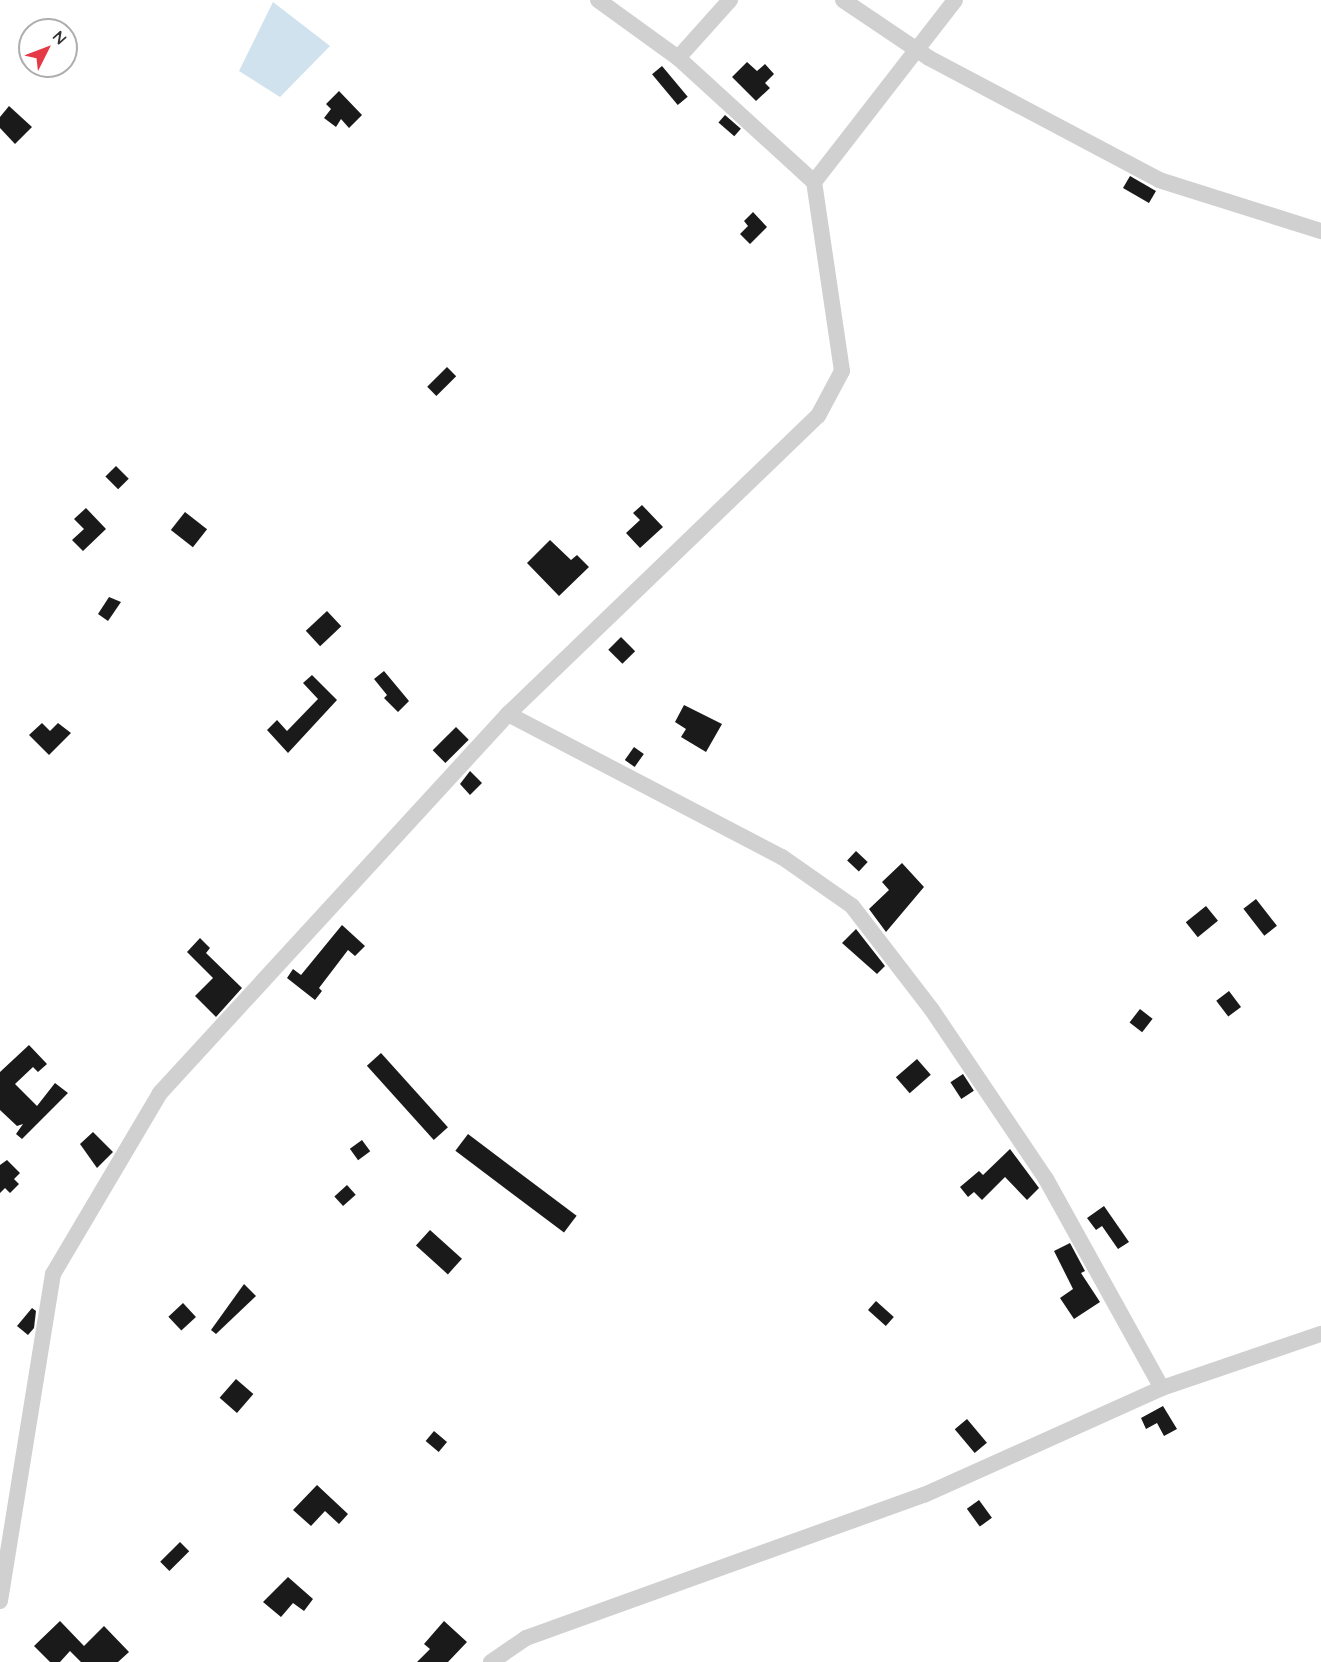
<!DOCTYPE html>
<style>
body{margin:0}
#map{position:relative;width:1321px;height:1662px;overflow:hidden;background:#fff;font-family:Quicksand,sans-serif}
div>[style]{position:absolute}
.water>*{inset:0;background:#cfe2ee}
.building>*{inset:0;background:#1a1a1a;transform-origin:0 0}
.street>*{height:16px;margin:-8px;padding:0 8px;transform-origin:8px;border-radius:8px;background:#d0d0d0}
span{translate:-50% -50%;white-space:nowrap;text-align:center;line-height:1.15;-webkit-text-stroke:6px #fff;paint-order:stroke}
.north{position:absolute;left:18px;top:18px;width:60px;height:60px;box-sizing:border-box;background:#fff;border:2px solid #adadad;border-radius:50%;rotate:48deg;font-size:16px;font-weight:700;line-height:24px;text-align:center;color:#333}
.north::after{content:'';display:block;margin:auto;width:21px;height:27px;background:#e63946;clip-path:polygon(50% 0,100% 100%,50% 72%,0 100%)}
</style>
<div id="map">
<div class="water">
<i style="clip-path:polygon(273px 2px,330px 46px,280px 97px,239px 71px)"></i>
</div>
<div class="building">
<i style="clip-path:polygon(747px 62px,757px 71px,765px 64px,774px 74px,765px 83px,770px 88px,756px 101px,732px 77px)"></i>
<i style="left:662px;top:66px;width:40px;height:13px;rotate:50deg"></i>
<i style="clip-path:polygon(339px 91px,362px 115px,349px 128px,341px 119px,336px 127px,324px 118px,331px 109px,326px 104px)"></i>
<i style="clip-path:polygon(9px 106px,32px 127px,15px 144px,0 128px,0 117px)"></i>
<i style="left:725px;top:115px;width:21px;height:10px;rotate:41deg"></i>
<i style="left:1130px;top:176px;width:30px;height:14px;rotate:30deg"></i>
<i style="clip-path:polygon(753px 212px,767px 227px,750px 244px,740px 234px,748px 226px,744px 221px)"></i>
<i style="left:447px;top:367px;width:13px;height:28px;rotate:45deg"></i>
<i style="left:116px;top:466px;width:18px;height:15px;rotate:45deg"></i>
<i style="clip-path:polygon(642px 505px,663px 527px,640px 548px,626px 533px,640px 520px,633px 513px)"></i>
<i style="clip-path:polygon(86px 508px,106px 529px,83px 551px,72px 540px,84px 529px,74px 519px)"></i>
<i style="left:185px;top:512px;width:28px;height:23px;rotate:38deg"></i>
<i style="clip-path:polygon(550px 540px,571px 560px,577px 555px,589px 567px,559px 596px,527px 563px)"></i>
<i style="clip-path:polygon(109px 597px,121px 602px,108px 621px,98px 614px)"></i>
<i style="left:327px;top:611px;width:21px;height:29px;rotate:47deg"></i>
<i style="left:621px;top:637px;width:20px;height:18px;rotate:45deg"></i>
<i style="clip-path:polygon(384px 671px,409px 701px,398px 712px,384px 698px,387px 695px,374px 679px)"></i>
<i style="clip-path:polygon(312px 675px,337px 700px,288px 753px,267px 730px,277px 720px,287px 731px,318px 699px,303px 683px)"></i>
<i style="clip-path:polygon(684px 705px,722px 724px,706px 752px,681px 737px,686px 729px,675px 722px)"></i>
<i style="clip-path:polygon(42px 723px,50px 731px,58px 723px,71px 733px,49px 755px,29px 735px)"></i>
<i style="left:456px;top:727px;width:18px;height:33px;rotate:45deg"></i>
<i style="left:634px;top:747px;width:12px;height:16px;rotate:35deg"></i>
<i style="clip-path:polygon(470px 771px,482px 783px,470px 795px,460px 784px)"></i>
<i style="left:856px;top:851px;width:16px;height:13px;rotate:43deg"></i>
<i style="clip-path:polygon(902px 863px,924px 887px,886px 932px,869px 909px,889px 890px,882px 882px)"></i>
<i style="left:1256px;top:899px;width:34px;height:16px;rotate:52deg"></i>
<i style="left:1206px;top:906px;width:19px;height:26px;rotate:51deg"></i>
<i style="clip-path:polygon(342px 925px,365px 946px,355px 956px,348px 950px,319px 988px,322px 991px,315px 1000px,287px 978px,293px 969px,301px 975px)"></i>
<i style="clip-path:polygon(856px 929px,885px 966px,877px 974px,842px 943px)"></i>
<i style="clip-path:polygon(200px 938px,210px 948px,206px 953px,242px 988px,216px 1017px,195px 996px,213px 978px,187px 952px)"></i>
<i style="left:1229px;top:991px;width:20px;height:16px;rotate:53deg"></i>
<i style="left:1140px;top:1009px;width:16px;height:17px;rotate:38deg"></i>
<i style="clip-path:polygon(29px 1045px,47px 1064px,38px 1072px,33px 1067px,15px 1084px,37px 1106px,55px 1083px,68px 1093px,22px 1139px,16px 1134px,23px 1124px,17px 1126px,0 1110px,0 1072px)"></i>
<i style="left:381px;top:1053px;width:100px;height:19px;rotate:48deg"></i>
<i style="left:917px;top:1059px;width:21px;height:28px;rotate:49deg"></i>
<i style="left:963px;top:1074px;width:20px;height:15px;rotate:57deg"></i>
<i style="clip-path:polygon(93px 1132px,113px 1152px,97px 1168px,80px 1144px)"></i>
<i style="left:468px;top:1134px;width:136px;height:21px;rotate:37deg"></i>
<i style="left:362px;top:1140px;width:14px;height:15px;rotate:54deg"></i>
<i style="clip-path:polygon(1010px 1149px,1039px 1188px,1027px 1200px,1005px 1177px,982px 1200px,974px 1192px,968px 1197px,960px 1187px,979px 1171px,983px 1175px)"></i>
<i style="clip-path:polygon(7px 1160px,20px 1173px,14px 1179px,19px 1184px,10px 1193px,5px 1188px,0 1193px,0 1165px)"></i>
<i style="left:347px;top:1185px;width:13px;height:17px;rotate:48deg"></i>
<i style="clip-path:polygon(1104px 1206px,1129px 1242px,1118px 1249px,1102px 1226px,1096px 1230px,1087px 1218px)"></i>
<i style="left:430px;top:1230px;width:43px;height:21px;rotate:42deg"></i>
<i style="clip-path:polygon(1070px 1243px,1085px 1271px,1081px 1273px,1100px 1302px,1074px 1319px,1060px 1298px,1073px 1289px,1054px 1251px)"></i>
<i style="clip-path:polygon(244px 1284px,256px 1296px,216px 1334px,211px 1330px)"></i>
<i style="left:876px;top:1301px;width:24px;height:12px;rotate:42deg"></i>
<i style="left:183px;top:1303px;width:19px;height:20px;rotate:47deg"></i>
<i style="clip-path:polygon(32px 1308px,36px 1311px,34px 1328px,28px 1335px,17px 1326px)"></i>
<i style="left:236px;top:1379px;width:23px;height:25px;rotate:41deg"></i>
<i style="clip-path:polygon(1163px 1406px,1177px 1429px,1164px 1436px,1157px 1423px,1146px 1429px,1141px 1418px)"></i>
<i style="left:967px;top:1419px;width:31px;height:16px;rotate:50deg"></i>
<i style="left:434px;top:1431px;width:17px;height:13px;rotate:40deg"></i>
<i style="clip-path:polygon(317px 1485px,348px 1514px,339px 1524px,325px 1511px,311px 1526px,293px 1510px)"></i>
<i style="left:979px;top:1500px;width:22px;height:15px;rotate:54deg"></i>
<i style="left:180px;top:1542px;width:13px;height:28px;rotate:45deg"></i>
<i style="clip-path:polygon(288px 1577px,313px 1599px,304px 1611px,293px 1603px,281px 1617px,263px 1602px)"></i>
<i style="clip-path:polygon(60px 1621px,84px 1646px,104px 1626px,129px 1652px,118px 1662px,81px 1662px,70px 1651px,60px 1662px,50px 1662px,34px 1646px)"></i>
<i style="clip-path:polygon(444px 1621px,467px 1642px,448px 1662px,417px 1662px,430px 1649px,424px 1644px)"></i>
</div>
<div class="street">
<i style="left:598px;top:0;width:99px;rotate:35.9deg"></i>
<i style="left:843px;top:0;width:104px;rotate:34deg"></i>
<i style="left:929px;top:58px;width:260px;rotate:27.9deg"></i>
<i style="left:1159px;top:180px;width:170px;rotate:17.5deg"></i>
<i style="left:814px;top:182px;width:230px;rotate:-52.2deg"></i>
<i style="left:508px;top:714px;width:309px;rotate:27.6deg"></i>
<i style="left:782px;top:857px;width:85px;rotate:35deg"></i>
<i style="left:852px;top:906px;width:131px;rotate:52.4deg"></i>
<i style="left:932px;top:1010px;width:204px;rotate:56deg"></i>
<i style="left:1046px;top:1179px;width:239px;rotate:61deg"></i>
<i style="left:0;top:1601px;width:331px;rotate:-80.8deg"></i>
<i style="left:53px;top:1274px;width:210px;rotate:-59.4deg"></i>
<i style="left:160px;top:1093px;width:515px;rotate:-47.44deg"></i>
<i style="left:508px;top:714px;width:430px;rotate:-43.9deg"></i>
<i style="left:818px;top:416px;width:51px;rotate:-61.9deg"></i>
<i style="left:842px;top:371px;width:191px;rotate:-98.4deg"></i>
<i style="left:814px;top:182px;width:184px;rotate:-137.6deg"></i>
<i style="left:678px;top:58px;width:78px;rotate:-48.1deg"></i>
<i style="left:491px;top:1662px;width:42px;rotate:-34.4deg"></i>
<i style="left:526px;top:1638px;width:423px;rotate:-19.8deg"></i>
<i style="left:924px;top:1495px;width:261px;rotate:-24.2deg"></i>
<i style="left:1162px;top:1388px;width:168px;rotate:-18.8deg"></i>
</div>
<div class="north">N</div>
</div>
